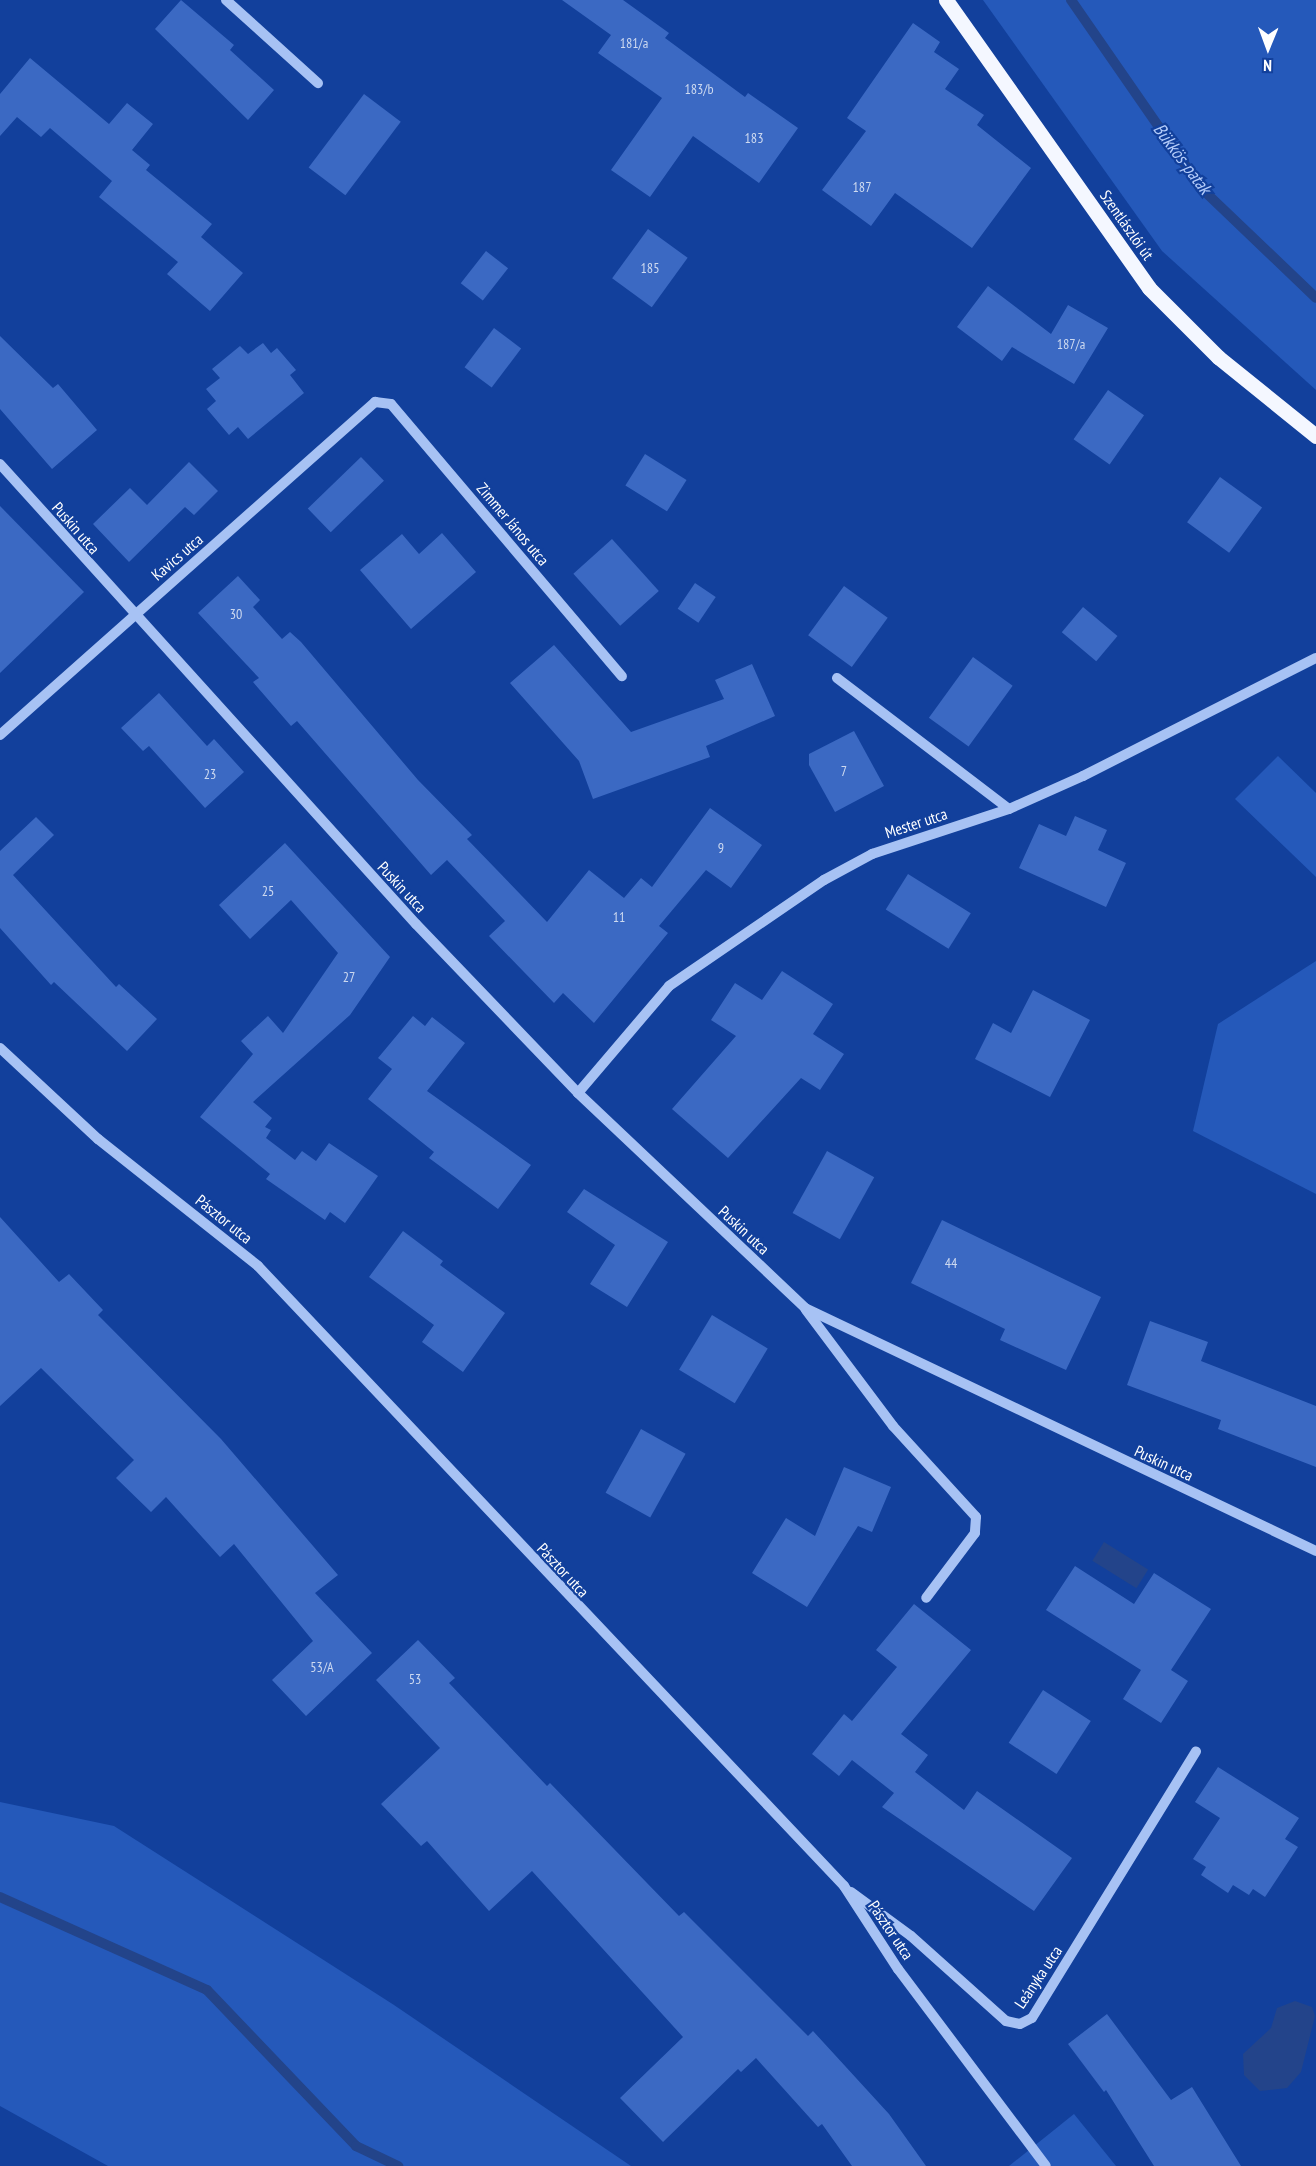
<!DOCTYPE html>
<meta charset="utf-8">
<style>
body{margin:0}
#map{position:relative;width:1316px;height:2166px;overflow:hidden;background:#12409c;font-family:"PT Sans Narrow",sans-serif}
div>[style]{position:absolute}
.green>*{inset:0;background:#2559ba}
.water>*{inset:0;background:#23448a;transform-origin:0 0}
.stream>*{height:10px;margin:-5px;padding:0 5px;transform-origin:5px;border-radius:5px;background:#23448a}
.building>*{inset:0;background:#3b69c3;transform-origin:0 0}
.minor>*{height:10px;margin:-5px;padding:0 5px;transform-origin:5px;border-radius:5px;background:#a7c2f4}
.major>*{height:15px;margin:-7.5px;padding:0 7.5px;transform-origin:7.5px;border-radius:7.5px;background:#f4f7ff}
span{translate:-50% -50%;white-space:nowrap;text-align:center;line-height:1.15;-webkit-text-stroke:4.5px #12409c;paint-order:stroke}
.number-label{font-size:14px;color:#cedaf0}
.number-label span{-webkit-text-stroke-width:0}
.street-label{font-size:16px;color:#fff}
.water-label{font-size:18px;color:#b4ccfa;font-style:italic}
.north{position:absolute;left:1238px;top:18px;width:60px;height:60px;-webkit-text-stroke:4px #12409c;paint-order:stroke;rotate:181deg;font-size:16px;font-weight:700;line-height:24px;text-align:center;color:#fff}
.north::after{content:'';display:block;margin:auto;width:21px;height:27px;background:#fff;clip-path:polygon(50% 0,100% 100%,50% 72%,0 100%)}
</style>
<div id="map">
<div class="green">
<i style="clip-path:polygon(983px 0,1316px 0,1316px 390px,1162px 251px)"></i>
<i style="clip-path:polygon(1278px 756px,1316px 793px,1316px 877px,1235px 799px)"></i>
<i style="clip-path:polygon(1316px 961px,1316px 1194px,1193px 1131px,1218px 1024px)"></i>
<i style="clip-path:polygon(0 1802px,114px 1826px,394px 2005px,631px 2166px,108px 2166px,0 2106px)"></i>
<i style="clip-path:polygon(1074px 2114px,1116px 2166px,1009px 2166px)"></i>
</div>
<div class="water">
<i style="left:1104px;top:1542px;width:52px;height:22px;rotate:32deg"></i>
<i style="clip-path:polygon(1295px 2001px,1312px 2007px,1315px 2016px,1301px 2072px,1287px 2088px,1260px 2091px,1244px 2075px,1243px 2054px,1271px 2028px,1277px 2008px)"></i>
</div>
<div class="stream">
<i style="left:1071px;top:0;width:229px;rotate:55.3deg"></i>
<i style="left:1201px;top:188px;width:159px;rotate:43.7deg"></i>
<i style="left:0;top:1897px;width:227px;rotate:24.2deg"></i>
<i style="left:207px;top:1990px;width:216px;rotate:46.3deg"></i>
<i style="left:356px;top:2146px;width:47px;rotate:25.5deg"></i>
</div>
<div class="building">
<i style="clip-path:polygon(181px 0,234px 45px,230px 50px,274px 90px,248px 120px,155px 29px)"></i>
<i style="clip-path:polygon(562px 0,623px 0,669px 33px,665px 38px,745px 97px,748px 93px,798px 128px,759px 183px,693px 136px,650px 197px,611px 170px,662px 98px,598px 53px,611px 35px)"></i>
<i style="clip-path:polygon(913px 23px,940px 42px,934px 52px,959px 69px,945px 89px,984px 115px,977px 125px,1031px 168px,972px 248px,895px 193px,871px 226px,822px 190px,866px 131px,847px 118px)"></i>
<i style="clip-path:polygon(30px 58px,109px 124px,127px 103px,153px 124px,132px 150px,150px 165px,146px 170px,212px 224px,201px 237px,243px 273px,210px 311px,167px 274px,178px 262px,99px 197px,112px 181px,50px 128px,41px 137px,17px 117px,0 136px,0 94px)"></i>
<i style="left:364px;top:94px;width:46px;height:92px;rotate:37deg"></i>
<i style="left:648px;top:229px;width:49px;height:61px;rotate:36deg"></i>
<i style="left:486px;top:251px;width:28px;height:41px;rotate:38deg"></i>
<i style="clip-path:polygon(988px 286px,1051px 334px,1068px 305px,1108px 328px,1074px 384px,1012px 347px,1002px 361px,957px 327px)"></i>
<i style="left:494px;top:328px;width:34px;height:49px;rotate:37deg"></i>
<i style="clip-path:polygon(0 336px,53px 388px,58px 384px,97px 430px,52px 469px,0 409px)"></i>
<i style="clip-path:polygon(263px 343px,271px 353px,277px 348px,296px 370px,290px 375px,304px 393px,248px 439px,238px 427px,229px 435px,207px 409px,216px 401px,206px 389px,220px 378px,212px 369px,240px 346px,248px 354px)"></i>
<i style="left:1108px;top:390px;width:44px;height:60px;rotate:35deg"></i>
<i style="left:645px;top:454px;width:49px;height:37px;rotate:32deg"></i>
<i style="left:361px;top:457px;width:33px;height:74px;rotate:46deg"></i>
<i style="clip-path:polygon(189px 462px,218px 491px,194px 515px,185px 507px,129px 562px,93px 524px,130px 488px,147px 505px)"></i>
<i style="left:1220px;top:477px;width:52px;height:56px;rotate:36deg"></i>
<i style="clip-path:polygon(0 506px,84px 592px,0 673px)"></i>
<i style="clip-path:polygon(442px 533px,476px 572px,411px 629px,360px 570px,402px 534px,419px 554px)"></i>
<i style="left:612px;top:539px;width:70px;height:52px;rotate:48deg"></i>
<i style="clip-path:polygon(238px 576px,260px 600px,253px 607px,282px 639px,290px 632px,301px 642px,418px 780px,472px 835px,467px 839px,547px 922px,589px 870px,624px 898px,641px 878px,652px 887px,710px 808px,762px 845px,731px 888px,706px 870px,659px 926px,668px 933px,594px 1023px,563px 993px,554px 1003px,489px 936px,505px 921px,447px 860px,431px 875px,297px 721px,291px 726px,253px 682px,259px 678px,198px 613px)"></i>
<i style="left:695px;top:583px;width:25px;height:31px;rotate:34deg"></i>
<i style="left:844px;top:586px;width:54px;height:61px;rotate:36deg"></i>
<i style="left:1083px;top:607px;width:45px;height:33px;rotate:40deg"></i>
<i style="clip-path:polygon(554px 645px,631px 732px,724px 699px,715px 680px,752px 664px,775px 716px,706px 746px,710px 757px,593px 799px,579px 761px,510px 683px)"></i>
<i style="left:973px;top:657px;width:49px;height:75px;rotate:36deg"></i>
<i style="clip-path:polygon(159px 693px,207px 746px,214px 739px,244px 772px,205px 808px,149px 746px,143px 751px,121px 728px)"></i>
<i style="clip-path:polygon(854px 731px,884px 786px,835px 812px,809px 765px,809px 754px)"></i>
<i style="clip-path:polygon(1075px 816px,1107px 830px,1098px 850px,1126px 863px,1106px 907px,1019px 868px,1039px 824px,1066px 836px)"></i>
<i style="clip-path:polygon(36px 817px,54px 835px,13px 875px,116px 987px,119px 984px,157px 1019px,127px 1051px,54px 982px,51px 985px,0 928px,0 851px)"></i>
<i style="clip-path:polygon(285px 843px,390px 957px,350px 1015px,253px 1102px,272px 1118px,265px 1127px,271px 1130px,266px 1138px,295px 1160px,302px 1151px,316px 1161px,329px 1143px,378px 1176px,345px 1223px,330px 1212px,325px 1220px,266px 1179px,270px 1174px,200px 1117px,253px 1054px,241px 1041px,268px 1016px,283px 1033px,338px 953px,291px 900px,250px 939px,219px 905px)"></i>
<i style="left:908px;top:874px;width:74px;height:42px;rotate:32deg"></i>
<i style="clip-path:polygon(782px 971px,833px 1004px,813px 1034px,844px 1054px,820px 1090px,801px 1078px,728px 1158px,672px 1109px,736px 1036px,711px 1020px,735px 983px,762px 1000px)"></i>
<i style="clip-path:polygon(1033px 990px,1090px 1020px,1050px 1097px,975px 1059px,993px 1023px,1011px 1033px)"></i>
<i style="clip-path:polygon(413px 1016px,425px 1026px,432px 1017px,465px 1043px,427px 1091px,531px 1165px,498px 1209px,429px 1158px,434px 1152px,368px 1099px,392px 1069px,378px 1058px)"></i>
<i style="left:827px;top:1151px;width:54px;height:71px;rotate:29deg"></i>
<i style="clip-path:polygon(584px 1189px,668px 1242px,627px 1307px,590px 1284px,615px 1245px,567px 1212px)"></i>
<i style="clip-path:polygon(0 1217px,59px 1282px,69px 1274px,103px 1310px,98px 1315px,221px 1439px,338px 1575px,315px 1593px,372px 1653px,306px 1716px,272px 1680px,313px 1641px,234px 1544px,220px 1557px,166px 1497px,151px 1512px,116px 1478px,134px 1460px,41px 1368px,0 1406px)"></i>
<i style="clip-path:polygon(942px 1220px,1101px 1297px,1066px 1370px,1000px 1340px,1005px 1329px,911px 1283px)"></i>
<i style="clip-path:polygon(403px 1231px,443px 1261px,440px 1265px,505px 1313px,463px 1372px,422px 1342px,434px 1325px,369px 1277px)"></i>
<i style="left:712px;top:1315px;width:65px;height:64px;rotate:31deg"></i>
<i style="clip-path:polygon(1150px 1321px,1208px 1342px,1201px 1361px,1316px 1406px,1316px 1467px,1218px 1429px,1221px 1420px,1127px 1385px)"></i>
<i style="left:641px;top:1429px;width:51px;height:73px;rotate:29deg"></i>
<i style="clip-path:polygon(844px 1467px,891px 1487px,872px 1532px,858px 1526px,807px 1607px,752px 1573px,786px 1518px,815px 1536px)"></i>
<i style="clip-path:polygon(1075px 1566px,1134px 1604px,1154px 1573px,1211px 1609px,1171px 1670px,1188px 1681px,1161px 1723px,1123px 1699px,1141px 1670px,1046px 1610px)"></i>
<i style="clip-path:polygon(914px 1604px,971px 1650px,901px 1734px,928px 1755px,915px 1772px,964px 1810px,977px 1791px,1072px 1858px,1034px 1911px,882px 1807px,894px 1793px,852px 1760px,839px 1776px,812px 1754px,844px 1714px,852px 1721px,897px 1667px,876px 1650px)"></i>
<i style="clip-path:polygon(418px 1640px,455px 1678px,449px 1683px,547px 1786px,550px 1783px,679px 1916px,684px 1912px,808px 2036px,813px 2031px,889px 2114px,926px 2166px,852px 2166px,822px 2124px,818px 2127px,756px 2058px,741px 2072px,738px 2069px,663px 2142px,620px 2098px,683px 2037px,532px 1871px,489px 1911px,427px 1841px,421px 1846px,381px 1804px,440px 1748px,376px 1680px)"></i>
<i style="left:1043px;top:1690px;width:57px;height:63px;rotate:33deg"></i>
<i style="clip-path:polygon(1218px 1767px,1299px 1818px,1285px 1839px,1298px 1847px,1265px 1897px,1253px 1889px,1249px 1895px,1233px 1885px,1228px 1893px,1201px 1875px,1206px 1867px,1193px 1859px,1220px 1818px,1195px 1802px)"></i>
<i style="clip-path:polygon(1107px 2014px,1171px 2100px,1192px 2087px,1241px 2166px,1154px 2166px,1106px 2090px,1104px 2092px,1068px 2044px)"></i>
</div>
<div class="minor">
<i style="left:226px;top:0;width:124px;rotate:42.1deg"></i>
<i style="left:0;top:464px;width:620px;rotate:47.88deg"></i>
<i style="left:416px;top:924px;width:234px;rotate:46.2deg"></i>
<i style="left:578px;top:1093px;width:313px;rotate:43.4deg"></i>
<i style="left:805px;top:1308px;width:566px;rotate:25.43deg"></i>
<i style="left:837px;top:678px;width:216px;rotate:37.3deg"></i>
<i style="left:0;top:735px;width:502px;rotate:-41.61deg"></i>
<i style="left:375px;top:402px;width:16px;rotate:7deg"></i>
<i style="left:391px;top:404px;width:357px;rotate:49.7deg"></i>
<i style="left:0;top:1048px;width:134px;rotate:42.9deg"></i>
<i style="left:98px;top:1139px;width:204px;rotate:38.4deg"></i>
<i style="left:258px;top:1266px;width:853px;rotate:46.61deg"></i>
<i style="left:844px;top:1886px;width:99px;rotate:57deg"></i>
<i style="left:898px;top:1969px;width:246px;rotate:53.1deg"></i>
<i style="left:578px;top:1093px;width:140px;rotate:-49.6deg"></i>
<i style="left:669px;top:986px;width:188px;rotate:-34.4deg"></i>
<i style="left:824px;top:880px;width:55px;rotate:-28.4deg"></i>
<i style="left:872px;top:854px;width:144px;rotate:-18.2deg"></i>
<i style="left:1009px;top:809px;width:81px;rotate:-24deg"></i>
<i style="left:1083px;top:776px;width:261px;rotate:-26.9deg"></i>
<i style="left:806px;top:1310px;width:145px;rotate:53.1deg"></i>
<i style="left:893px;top:1426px;width:123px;rotate:47.6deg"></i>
<i style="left:976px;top:1517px;width:16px;rotate:94deg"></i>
<i style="left:975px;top:1533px;width:81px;rotate:127deg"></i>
<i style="left:851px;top:1892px;width:74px;rotate:36.3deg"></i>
<i style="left:911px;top:1936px;width:127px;rotate:41.8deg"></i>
<i style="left:1006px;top:2021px;width:14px;rotate:12deg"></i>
<i style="left:1020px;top:2024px;width:13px;rotate:-27deg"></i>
<i style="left:1032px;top:2018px;width:313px;rotate:-58.4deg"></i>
</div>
<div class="major">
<i style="left:946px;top:0;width:352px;rotate:54.8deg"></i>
<i style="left:1149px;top:288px;width:98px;rotate:45deg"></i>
<i style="left:1218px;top:357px;width:126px;rotate:38.9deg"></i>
</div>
<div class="number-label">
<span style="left:634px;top:43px">181/a</span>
<span style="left:699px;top:89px">183/b</span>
<span style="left:754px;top:138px">183</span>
<span style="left:862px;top:187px">187</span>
<span style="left:650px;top:268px">185</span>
<span style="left:1071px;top:344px">187/a</span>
<span style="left:236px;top:614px">30</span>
<span style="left:844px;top:771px">7</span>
<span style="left:210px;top:774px">23</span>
<span style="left:721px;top:848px">9</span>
<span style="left:268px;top:891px">25</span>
<span style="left:619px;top:917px">11</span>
<span style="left:349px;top:977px">27</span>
<span style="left:951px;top:1263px">44</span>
<span style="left:322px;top:1667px">53/A</span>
<span style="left:415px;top:1679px">53</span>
</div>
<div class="street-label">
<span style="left:1127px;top:225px;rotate:55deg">Szentlászlói út</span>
<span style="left:513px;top:524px;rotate:50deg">Zimmer János utca</span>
<span style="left:76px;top:528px;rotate:49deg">Puskin utca</span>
<span style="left:177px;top:557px;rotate:-41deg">Kavics utca</span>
<span style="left:916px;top:823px;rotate:-18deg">Mester utca</span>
<span style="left:402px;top:887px;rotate:47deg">Puskin utca</span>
<span style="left:224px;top:1219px;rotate:39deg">Pásztor utca</span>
<span style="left:744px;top:1230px;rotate:43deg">Puskin utca</span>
<span style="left:1164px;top:1463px;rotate:25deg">Puskin utca</span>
<span style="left:563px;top:1570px;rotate:47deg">Pásztor utca</span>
<span style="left:891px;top:1930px;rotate:56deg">Pásztor utca</span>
<span style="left:1038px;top:1977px;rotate:-56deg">Leányka utca</span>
</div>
<div class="water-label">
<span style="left:1182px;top:159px;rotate:53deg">Bükkös-patak</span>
</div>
<div class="north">N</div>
</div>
